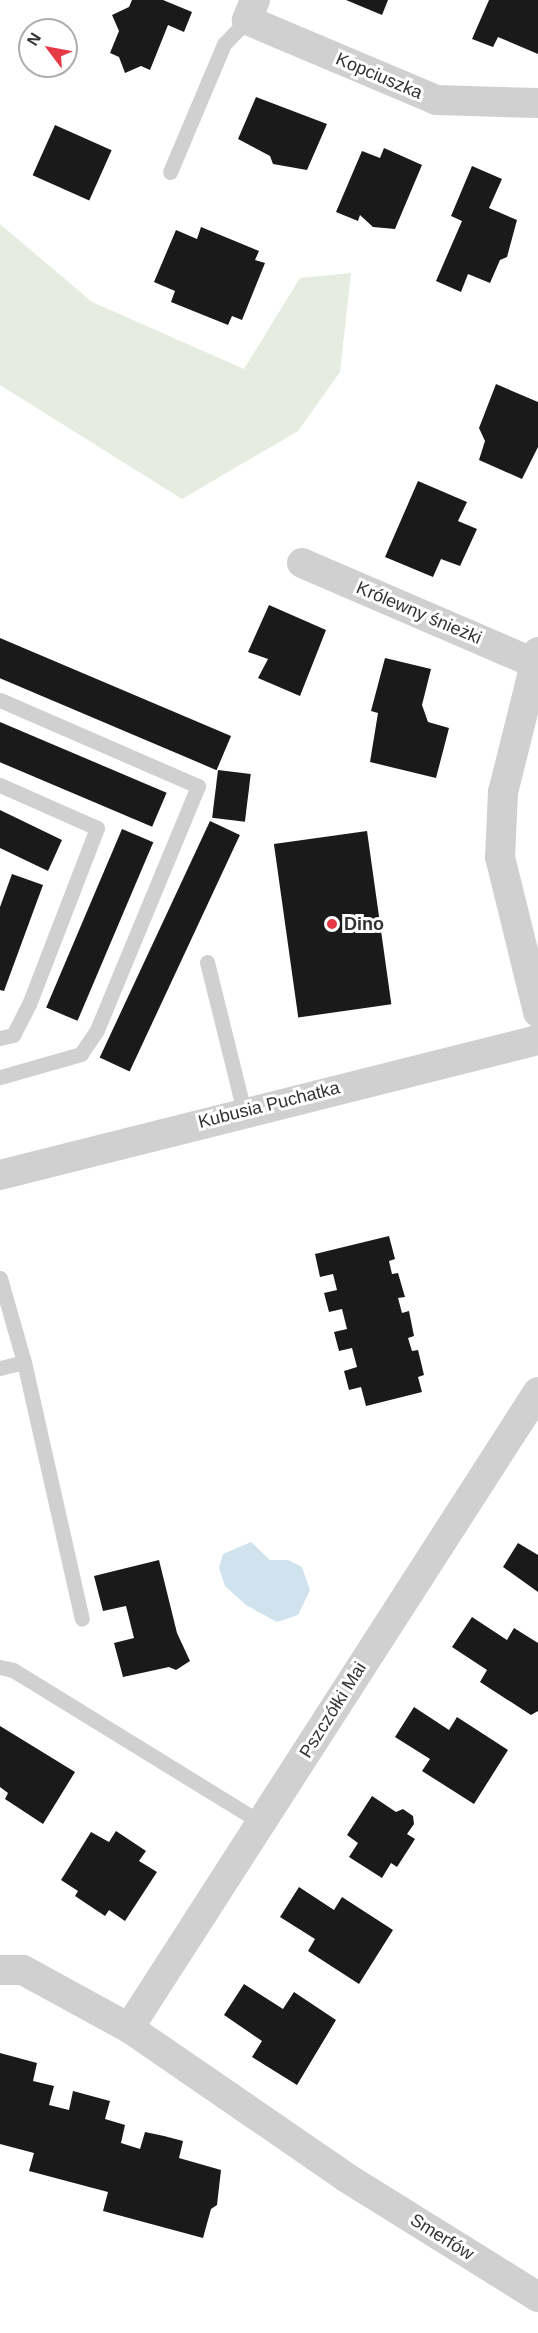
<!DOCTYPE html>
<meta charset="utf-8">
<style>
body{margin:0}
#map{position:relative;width:538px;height:2333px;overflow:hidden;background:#fff;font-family:Arial,sans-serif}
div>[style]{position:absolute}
.green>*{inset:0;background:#e6ecdf}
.water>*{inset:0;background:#cfe2ee}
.building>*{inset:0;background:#1a1a1a;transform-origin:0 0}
.service>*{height:15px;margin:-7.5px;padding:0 7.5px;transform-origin:7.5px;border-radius:7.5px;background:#d0d0d0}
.minor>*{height:30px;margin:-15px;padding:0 15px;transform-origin:15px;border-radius:15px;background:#d0d0d0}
.dots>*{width:16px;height:16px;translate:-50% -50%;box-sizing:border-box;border:3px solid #fff;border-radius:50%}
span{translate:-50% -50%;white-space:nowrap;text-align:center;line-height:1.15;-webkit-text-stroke:6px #fff;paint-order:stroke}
.street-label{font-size:18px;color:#333}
.poi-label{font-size:18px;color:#333;font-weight:700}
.left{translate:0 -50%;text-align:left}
.north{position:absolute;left:18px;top:18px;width:60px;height:60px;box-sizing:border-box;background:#fff;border:2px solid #adadad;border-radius:50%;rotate:302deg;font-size:16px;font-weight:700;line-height:24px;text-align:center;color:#333}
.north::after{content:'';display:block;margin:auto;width:21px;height:27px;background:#e63946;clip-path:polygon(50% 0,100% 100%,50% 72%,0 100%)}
</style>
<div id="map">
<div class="green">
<i style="clip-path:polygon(0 224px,92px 302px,244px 369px,300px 278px,351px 273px,340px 372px,298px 431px,182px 499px,0 385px)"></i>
</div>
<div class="water">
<i style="clip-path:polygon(251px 1542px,270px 1560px,288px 1560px,302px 1567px,310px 1590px,298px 1615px,277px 1622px,246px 1605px,225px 1586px,219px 1568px,223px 1554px)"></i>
</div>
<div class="building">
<i style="clip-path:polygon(132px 0,163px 0,192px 12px,184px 32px,168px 25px,150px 70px,141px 66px,125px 73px,119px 57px,110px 53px,119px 31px,112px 15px,129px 7px)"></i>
<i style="clip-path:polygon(346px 0,388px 0,382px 15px)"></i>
<i style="clip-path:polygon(489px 0,538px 0,538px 54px,498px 37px,493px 47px,472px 39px)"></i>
<i style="clip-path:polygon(256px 97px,327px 124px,307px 170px,273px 164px,270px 156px,238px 139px)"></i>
<i style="left:55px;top:125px;width:62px;height:55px;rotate:24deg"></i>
<i style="clip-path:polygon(384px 148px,422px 165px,395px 229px,373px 227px,360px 215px,358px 221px,336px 212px,362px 151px,380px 158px)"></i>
<i style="clip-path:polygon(472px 166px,502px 179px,489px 208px,517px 220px,507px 257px,500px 260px,490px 283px,468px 274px,461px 292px,436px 281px,462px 221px,451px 216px)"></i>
<i style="clip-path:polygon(201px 227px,259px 251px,255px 260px,265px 263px,242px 320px,232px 316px,228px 325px,171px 302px,175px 291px,154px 282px,176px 230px,197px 239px)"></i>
<i style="clip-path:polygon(496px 384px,538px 402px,538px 447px,522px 479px,479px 460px,485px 441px,479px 428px)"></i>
<i style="clip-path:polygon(418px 481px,467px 502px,458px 521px,477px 529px,460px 566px,441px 559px,433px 577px,385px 557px)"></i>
<i style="clip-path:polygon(269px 605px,326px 630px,300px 696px,258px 678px,268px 659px,248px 652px)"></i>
<i style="left:0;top:638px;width:251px;height:37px;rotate:23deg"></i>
<i style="clip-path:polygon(385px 658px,431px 669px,422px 705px,428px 722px,449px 728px,436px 778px,370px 762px,378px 713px,371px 711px)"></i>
<i style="left:0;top:722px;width:181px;height:37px;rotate:23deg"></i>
<i style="left:218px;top:770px;width:33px;height:48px;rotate:7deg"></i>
<i style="clip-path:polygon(0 810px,62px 840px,48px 871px,0 848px)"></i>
<i style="left:210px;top:821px;width:33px;height:261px;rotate:25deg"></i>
<i style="left:122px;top:829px;width:34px;height:194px;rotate:23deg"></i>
<i style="left:367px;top:831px;width:175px;height:94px;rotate:82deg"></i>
<i style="clip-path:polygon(12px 874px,43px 885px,4px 991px,0 990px,0 907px)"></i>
<i style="clip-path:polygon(389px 1236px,395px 1259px,389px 1261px,392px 1274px,398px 1273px,405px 1297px,398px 1298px,402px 1313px,409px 1311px,414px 1336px,408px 1338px,412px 1351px,418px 1350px,424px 1375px,418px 1377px,422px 1392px,366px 1406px,361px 1387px,349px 1390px,344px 1371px,357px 1367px,352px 1348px,339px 1351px,334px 1332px,347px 1329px,342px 1309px,329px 1312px,324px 1293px,337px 1290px,333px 1274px,320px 1277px,315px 1254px)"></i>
<i style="clip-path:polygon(518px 1543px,538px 1555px,538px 1592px,503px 1567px)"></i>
<i style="clip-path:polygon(159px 1560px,177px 1633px,190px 1661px,176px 1670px,169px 1667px,123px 1677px,114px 1643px,134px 1638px,126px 1606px,103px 1611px,94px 1576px)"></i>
<i style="clip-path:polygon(472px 1617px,507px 1640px,514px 1628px,538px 1643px,538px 1711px,531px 1715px,480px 1682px,487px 1670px,452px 1647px)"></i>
<i style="clip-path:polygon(414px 1707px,449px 1730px,457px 1717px,508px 1750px,474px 1804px,422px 1771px,430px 1759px,395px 1737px)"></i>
<i style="clip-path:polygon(0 1726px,75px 1772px,43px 1824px,5px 1799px,8px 1793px,0 1787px)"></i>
<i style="clip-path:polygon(372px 1796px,396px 1812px,403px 1809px,413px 1816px,414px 1824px,407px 1834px,415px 1839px,397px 1867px,391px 1863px,382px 1878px,349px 1857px,358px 1843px,347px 1835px)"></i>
<i style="clip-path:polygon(116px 1831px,146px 1851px,139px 1861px,157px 1872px,125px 1921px,109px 1910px,105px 1916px,75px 1896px,78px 1891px,61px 1880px,91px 1832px,109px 1842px)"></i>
<i style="clip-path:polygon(299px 1887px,334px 1910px,342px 1897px,393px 1930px,359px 1984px,308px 1951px,315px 1939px,280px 1917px)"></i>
<i style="clip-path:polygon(244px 1984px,283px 2009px,294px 1992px,336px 2020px,297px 2085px,252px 2057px,262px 2041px,224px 2015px)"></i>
<i style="clip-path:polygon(0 2053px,37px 2063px,33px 2081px,54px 2086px,49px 2105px,69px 2110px,73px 2091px,110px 2101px,105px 2119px,125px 2125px,121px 2143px,140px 2149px,145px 2132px,164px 2136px,183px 2141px,179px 2158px,221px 2170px,217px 2205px,211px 2209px,203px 2238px,103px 2211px,108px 2192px,29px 2171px,34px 2153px,0 2144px)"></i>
</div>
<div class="service">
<i style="left:170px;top:172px;width:139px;rotate:-67.1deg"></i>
<i style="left:224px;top:44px;width:33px;rotate:-46deg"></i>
<i style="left:0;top:700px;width:216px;rotate:23.5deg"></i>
<i style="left:198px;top:786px;width:264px;rotate:112.5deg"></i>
<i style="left:97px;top:1030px;width:29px;rotate:124deg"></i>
<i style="left:81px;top:1054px;width:84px;rotate:164.1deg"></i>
<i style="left:0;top:785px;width:106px;rotate:23.9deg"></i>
<i style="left:97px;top:828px;width:189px;rotate:111.1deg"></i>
<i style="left:29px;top:1004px;width:35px;rotate:117deg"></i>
<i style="left:13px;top:1035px;width:13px;rotate:167deg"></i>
<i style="left:207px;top:962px;width:154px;rotate:76.1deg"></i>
<i style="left:0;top:1278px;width:87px;rotate:74.1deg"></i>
<i style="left:24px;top:1362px;width:25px;rotate:166deg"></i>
<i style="left:24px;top:1362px;width:263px;rotate:77.3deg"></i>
<i style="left:0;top:1667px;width:13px;rotate:13deg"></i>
<i style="left:13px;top:1670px;width:292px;rotate:31.6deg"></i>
</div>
<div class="minor">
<i style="left:255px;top:0;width:22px;rotate:112deg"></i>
<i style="left:247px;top:20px;width:205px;rotate:22.9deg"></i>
<i style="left:436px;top:100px;width:102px;rotate:1.7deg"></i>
<i style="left:302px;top:563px;width:255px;rotate:23.3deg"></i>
<i style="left:538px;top:652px;width:144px;rotate:104deg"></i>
<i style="left:503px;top:792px;width:65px;rotate:92.6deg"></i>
<i style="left:500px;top:857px;width:160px;rotate:76.2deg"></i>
<i style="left:0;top:1175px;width:555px;rotate:-14.09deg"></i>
<i style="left:0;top:1970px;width:23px"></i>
<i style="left:23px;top:1970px;width:121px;rotate:28.7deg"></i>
<i style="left:129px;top:2028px;width:265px;rotate:34.5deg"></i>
<i style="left:347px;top:2178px;width:225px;rotate:31.9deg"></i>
<i style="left:129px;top:2028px;width:756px;rotate:-57.26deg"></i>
</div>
<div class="dots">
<i style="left:332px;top:924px;background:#e63946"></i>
</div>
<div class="street-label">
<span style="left:379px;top:76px;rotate:23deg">Kopciuszka</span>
<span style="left:419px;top:613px;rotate:23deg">Królewny śnieżki</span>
<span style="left:269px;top:1105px;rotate:-14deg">Kubusia Puchatka</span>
<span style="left:333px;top:1710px;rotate:-58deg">Pszczółki Mai</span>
<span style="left:442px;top:2237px;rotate:32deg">Smerfów</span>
</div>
<div class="poi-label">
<span class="left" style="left:344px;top:924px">Dino</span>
</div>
<div class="north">N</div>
</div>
